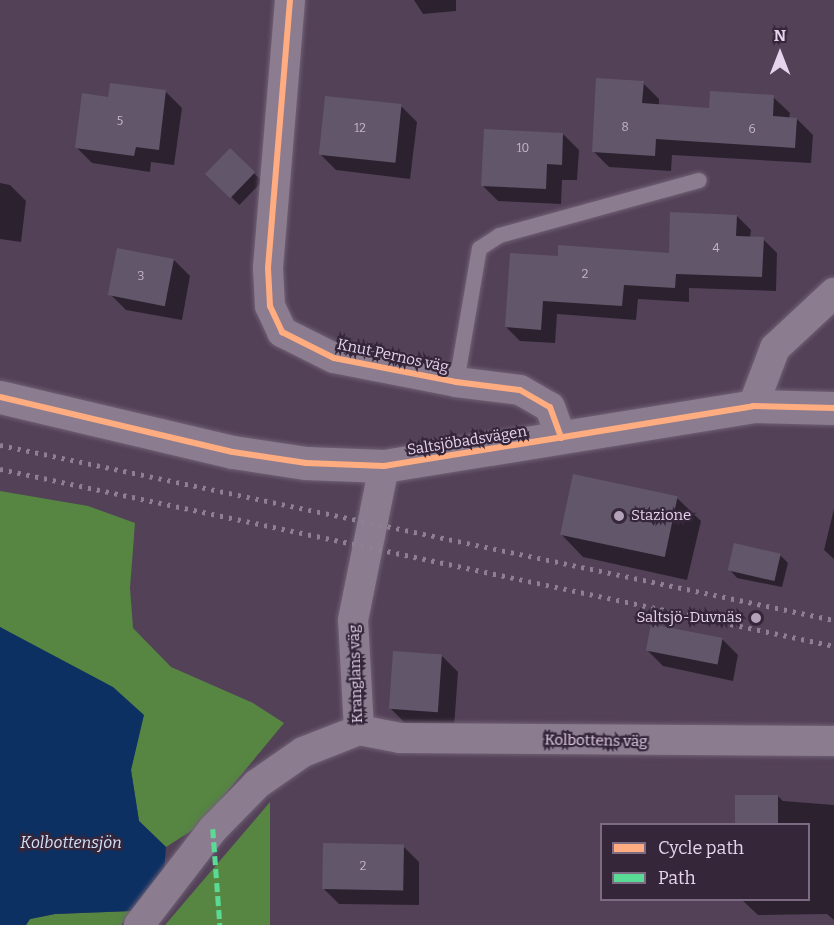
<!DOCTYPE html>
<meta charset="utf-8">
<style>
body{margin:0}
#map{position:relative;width:834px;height:925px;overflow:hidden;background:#534158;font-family:Bitter,serif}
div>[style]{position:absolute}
.forest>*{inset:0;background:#568642}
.water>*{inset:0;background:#0d3063}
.shadow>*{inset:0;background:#0007;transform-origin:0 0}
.building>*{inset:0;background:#62566b;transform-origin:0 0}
.roads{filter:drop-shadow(0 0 2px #716175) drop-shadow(0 0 2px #716175)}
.lane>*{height:15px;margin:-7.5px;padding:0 7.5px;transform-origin:7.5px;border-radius:7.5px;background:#8b7d8f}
.street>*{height:30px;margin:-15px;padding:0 15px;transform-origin:15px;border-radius:15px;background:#8b7d8f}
.secondary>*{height:33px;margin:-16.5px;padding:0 16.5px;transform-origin:16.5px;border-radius:16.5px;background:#8b7d8f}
.rail>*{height:4.5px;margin-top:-2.25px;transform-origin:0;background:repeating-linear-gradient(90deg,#8e8092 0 3px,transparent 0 9px)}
.quiet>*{height:4.5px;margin-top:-2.25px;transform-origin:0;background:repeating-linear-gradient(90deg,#5adb95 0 9px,transparent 0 13.5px)}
.cycleway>*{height:6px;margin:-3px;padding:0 3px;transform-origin:3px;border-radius:3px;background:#ffac80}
.dots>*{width:16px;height:16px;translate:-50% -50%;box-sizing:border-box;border:3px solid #35263a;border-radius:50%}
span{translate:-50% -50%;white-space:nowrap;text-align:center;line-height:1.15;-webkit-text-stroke:4.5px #35263a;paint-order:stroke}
.number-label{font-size:12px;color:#c5b4cc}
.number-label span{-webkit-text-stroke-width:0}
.street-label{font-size:15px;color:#e6d3ed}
.poi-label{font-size:15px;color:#e6d3ed}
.left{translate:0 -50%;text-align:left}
.right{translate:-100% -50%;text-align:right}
.water-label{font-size:16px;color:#d4e2f7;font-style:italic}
.legend{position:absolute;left:600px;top:823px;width:210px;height:78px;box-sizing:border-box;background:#35263a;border:2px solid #7c6b82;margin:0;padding:8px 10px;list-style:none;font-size:18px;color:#e6d3ed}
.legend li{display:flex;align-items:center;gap:12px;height:30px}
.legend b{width:30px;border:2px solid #7c6b82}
.north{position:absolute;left:750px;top:24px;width:60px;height:60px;-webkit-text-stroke:4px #35263a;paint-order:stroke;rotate:0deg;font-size:16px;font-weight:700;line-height:24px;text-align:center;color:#e6d3ed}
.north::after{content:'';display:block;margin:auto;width:21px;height:27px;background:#e6d3ed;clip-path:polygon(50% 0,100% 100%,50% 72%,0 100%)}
</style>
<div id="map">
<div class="forest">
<i style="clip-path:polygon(0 491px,88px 506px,135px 523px,130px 588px,133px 628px,171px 667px,253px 703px,284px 723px,199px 826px,166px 847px,139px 821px,131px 770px,143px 715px,0 627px)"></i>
<i style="clip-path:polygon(270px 802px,270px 925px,165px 925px)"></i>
<i style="clip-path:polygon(132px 911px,121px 925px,26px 925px,30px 919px,55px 914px)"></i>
</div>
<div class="water">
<i style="clip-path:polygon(0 627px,113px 687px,144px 715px,131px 770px,139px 821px,166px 847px,164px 873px,132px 911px,55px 914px,30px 919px,26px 925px,0 925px)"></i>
</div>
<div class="shadow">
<i style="clip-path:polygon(414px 0,456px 0,456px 11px,423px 14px)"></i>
<i style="clip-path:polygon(643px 83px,659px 99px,659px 106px,711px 110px,773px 97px,790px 113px,789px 118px,797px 119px,813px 135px,811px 163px,672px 155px,671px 171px,609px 167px,593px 151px)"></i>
<i style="clip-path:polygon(166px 92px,182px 108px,174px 165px,151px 162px,150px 172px,92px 163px,76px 147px)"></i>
<i style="clip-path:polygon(401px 106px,417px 122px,410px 179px,336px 170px,320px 154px)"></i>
<i style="clip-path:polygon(563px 134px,579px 150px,577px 180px,562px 180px,561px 204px,498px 201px,482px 185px)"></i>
<i style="left:230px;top:150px;width:45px;height:33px;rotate:44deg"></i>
<i style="clip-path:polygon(0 183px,10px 185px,26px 201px,21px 242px,0 239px)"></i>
<i style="clip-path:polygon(737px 216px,751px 230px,750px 238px,763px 239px,777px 253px,776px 291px,689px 288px,689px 302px,638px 299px,636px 320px,557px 314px,555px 343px,520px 341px,506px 327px,559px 258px,670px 255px)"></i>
<i style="clip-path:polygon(174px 260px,190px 276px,182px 320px,126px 310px,110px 294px)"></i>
<i style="clip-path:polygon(574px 475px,678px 499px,701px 521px,687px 580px,583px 557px,561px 534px)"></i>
<i style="clip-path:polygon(834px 509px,834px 559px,824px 550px)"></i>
<i style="clip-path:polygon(780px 555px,788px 563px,782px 587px,737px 578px,730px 570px)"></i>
<i style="clip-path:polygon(722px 639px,738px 655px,733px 681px,663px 666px,647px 650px)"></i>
<i style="clip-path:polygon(442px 656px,458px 672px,454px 728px,407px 725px,391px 709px)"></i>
<i style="clip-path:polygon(778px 796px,783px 801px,834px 805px,834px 920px,827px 914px,758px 915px,742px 900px,808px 900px,808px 824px,737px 824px)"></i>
<i style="clip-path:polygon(403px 846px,419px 862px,419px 905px,339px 904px,323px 888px)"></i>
</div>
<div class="building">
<i style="clip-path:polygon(596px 78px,644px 81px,642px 103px,709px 108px,710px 91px,774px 95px,773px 116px,797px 118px,795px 148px,656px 139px,655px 156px,592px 152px)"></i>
<i style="clip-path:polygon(110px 83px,166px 90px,159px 150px,136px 147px,134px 156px,75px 148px,82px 93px,108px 97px)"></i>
<i style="left:325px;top:96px;width:77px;height:59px;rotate:6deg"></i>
<i style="clip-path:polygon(484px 129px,563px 133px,562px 165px,547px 164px,546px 189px,481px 186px)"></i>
<i style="left:230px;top:148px;width:35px;height:36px;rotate:44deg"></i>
<i style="clip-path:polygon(670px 212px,737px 215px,736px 236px,764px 237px,762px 277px,676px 274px,675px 288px,624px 285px,622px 306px,543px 301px,541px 330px,505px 327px,510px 253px,558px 256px,558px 245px,669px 253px)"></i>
<i style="left:117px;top:248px;width:58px;height:48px;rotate:11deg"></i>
<i style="left:573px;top:474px;width:107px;height:62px;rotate:12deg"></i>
<i style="left:734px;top:543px;width:48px;height:28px;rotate:13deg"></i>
<i style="left:651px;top:624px;width:73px;height:27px;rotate:11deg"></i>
<i style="left:393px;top:651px;width:49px;height:58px;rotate:4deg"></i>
<i style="left:735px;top:795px;width:43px;height:30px"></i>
<i style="left:323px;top:843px;width:81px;height:46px;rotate:1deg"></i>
</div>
<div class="roads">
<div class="lane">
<i style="left:456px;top:382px;width:136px;rotate:-80.3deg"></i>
<i style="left:479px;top:248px;width:24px;rotate:-33deg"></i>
<i style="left:499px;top:235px;width:207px;rotate:-15.4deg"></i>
</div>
<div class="street">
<i style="left:290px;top:0;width:269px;rotate:94.7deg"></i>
<i style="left:268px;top:268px;width:38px;rotate:87deg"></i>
<i style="left:270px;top:306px;width:29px;rotate:65deg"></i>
<i style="left:282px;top:332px;width:58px;rotate:26.6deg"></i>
<i style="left:334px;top:358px;width:124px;rotate:11.1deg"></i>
<i style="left:456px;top:382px;width:64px;rotate:7.1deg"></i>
<i style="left:520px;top:390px;width:34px;rotate:30deg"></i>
<i style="left:550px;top:407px;width:33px;rotate:70deg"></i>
<i style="left:753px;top:406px;width:62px;rotate:-69.2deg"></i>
<i style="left:775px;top:348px;width:81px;rotate:-43deg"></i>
<i style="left:359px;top:730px;width:42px;rotate:11deg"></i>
<i style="left:400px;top:738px;width:434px;rotate:0.4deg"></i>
<i style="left:139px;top:925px;width:121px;rotate:-52.4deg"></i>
<i style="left:213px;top:829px;width:63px;rotate:-45.6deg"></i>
<i style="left:257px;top:784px;width:56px;rotate:-34.8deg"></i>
<i style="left:303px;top:752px;width:60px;rotate:-21.4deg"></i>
<i style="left:359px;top:730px;width:110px;rotate:-93.1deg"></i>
<i style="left:353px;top:620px;width:157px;rotate:-78.6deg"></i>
</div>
<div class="secondary">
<i style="left:0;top:397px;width:239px;rotate:13.3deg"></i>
<i style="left:233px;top:452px;width:74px;rotate:8.6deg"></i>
<i style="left:306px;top:463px;width:78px;rotate:2.2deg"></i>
<i style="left:384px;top:466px;width:374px;rotate:-9.2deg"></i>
<i style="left:753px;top:406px;width:81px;rotate:1.4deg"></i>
</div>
</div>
<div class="rail">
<i style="left:0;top:445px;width:852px;rotate:11.85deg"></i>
<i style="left:0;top:469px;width:853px;rotate:11.98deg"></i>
</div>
<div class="quiet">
<i style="left:213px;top:829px;width:96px;rotate:85.8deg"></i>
</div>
<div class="cycleway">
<i style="left:290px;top:0;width:269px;rotate:94.7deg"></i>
<i style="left:268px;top:268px;width:38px;rotate:87deg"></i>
<i style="left:270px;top:306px;width:29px;rotate:65deg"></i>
<i style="left:282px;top:332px;width:58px;rotate:26.6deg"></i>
<i style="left:334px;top:358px;width:124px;rotate:11.1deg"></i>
<i style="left:456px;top:382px;width:64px;rotate:7.1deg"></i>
<i style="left:520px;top:390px;width:34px;rotate:30deg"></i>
<i style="left:550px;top:407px;width:33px;rotate:70deg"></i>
<i style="left:0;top:397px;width:239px;rotate:13.3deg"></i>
<i style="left:233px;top:452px;width:74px;rotate:8.6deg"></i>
<i style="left:306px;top:463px;width:78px;rotate:2.2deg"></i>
<i style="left:384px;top:466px;width:374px;rotate:-9.2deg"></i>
<i style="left:753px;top:406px;width:81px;rotate:1.4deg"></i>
</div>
<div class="dots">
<i style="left:619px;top:516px;background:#b3a0b9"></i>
<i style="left:756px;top:618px;background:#b3a0b9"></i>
</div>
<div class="number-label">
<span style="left:120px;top:122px">5</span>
<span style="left:625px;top:128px">8</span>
<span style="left:360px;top:129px">12</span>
<span style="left:752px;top:130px">6</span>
<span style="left:523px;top:149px">10</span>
<span style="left:716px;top:249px">4</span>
<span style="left:585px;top:275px">2</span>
<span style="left:141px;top:277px">3</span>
<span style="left:363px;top:867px">2</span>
</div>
<div class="street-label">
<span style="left:393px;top:356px;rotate:12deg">Knut Pernos väg</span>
<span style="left:467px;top:441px;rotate:-9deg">Saltsjöbadsvägen</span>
<span style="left:356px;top:674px;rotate:-92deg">Kranglans väg</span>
<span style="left:596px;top:741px;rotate:1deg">Kolbottens väg</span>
</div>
<div class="poi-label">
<span class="left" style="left:631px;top:516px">Stazione</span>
<span class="right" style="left:742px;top:618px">Saltsjö-Duvnäs</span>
</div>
<div class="water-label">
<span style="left:71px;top:843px">Kolbottensjön</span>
</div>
<ul class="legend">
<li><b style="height:8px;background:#ffac80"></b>Cycle path</li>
<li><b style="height:8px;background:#5adb95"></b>Path</li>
</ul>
<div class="north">N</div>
</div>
